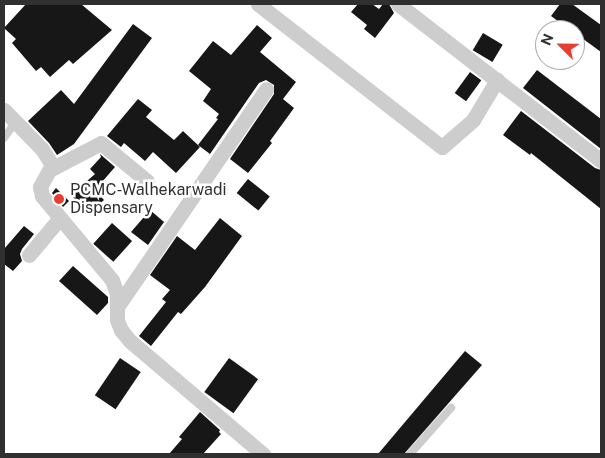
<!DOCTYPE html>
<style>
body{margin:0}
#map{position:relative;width:605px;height:458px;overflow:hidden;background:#fff;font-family:"Public Sans",sans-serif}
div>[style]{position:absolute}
.building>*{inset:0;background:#171717;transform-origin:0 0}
.lane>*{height:8px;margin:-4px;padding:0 4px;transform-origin:4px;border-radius:4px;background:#cdcdcd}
.street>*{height:15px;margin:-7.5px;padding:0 7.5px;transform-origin:7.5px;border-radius:7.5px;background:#cdcdcd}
.dots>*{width:14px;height:14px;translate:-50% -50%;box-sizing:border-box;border:2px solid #fff;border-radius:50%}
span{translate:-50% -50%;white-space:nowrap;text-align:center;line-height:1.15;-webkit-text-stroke:5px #fff;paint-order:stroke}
.poi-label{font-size:16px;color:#303030}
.left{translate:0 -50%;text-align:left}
.frame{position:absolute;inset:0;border:5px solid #303030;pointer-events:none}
.north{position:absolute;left:535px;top:20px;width:50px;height:50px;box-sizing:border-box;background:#fff;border:1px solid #acacac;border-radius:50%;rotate:293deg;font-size:14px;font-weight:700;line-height:20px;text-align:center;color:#303030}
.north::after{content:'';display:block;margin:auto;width:18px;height:22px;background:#e83d31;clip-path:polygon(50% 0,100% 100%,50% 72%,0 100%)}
</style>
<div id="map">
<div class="building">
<i style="clip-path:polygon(26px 4px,81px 4px,112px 30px,73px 64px,69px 60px,50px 77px,41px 67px,36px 71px,12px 43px,16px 39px,4px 28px)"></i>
<i style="clip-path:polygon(358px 4px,372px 4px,379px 9px,383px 4px,389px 4px,394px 13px,375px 38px,364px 29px,367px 25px,351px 12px)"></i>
<i style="clip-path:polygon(560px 4px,572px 4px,601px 25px,601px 52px,575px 33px,575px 30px,570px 30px,551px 16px)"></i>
<i style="clip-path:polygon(133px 24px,152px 38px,74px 144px,57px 155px,49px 143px,28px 121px,61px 90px,74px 104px)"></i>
<i style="clip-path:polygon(257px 25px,272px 38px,260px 52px,296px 82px,283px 99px,294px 108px,270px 141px,272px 143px,248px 173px,230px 159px,274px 94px,274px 85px,266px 80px,259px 83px,210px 154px,198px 145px,218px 119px,216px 118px,219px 114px,203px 101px,211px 89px,189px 71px,213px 41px,231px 55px)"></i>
<i style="left:483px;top:33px;width:23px;height:20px;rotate:31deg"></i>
<i style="clip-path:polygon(537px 70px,601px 119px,601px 149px,523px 88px)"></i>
<i style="left:470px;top:72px;width:14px;height:26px;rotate:36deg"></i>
<i style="clip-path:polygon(138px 99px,152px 110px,146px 117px,174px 140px,183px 131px,200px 147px,176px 173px,153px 152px,145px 161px,124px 143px,121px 147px,107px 136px)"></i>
<i style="clip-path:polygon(521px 111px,595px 168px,601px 170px,601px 209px,531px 153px,530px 155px,503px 135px)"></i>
<i style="clip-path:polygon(100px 154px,115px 167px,95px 190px,104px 200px,88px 214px,71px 195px,95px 174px,90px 169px,101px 157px)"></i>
<i style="left:248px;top:179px;width:28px;height:18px;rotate:39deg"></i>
<i style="clip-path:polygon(56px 188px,69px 201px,63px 207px,52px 193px)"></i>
<i style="clip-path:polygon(150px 210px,164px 222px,148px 245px,131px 232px)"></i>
<i style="clip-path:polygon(220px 218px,242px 236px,205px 287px,181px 314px,178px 312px,151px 346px,139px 336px,166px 302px,162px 299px,170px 290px,150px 275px,177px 236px,195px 250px)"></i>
<i style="left:112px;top:223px;width:27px;height:28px;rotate:42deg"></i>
<i style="clip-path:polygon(24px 226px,34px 234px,22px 249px,20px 254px,22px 261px,13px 271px,4px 264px,4px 249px)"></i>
<i style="clip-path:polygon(73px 266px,108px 297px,108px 303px,97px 315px,59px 281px)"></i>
<i style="clip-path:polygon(465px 351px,482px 365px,404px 454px,378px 454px)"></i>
<i style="left:120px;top:358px;width:25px;height:45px;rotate:34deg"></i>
<i style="left:229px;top:358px;width:36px;height:42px;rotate:36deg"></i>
<i style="clip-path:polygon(200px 412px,220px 430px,219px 432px,221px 434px,203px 454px,169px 454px,182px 439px,179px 437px)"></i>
</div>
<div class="lane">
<i style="left:4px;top:138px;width:19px;rotate:-54deg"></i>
<i style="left:410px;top:454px;width:62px;rotate:-48.3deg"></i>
</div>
<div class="street">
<i style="left:258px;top:4px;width:233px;rotate:37.9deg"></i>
<i style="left:442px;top:147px;width:41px;rotate:-41.1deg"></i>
<i style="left:473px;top:120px;width:47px;rotate:-59deg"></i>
<i style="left:398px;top:4px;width:257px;rotate:37.7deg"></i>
<i style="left:4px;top:110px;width:54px;rotate:45.7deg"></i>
<i style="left:42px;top:149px;width:19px;rotate:58deg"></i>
<i style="left:52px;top:165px;width:25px;rotate:119deg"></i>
<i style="left:40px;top:187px;width:9px;rotate:77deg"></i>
<i style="left:42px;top:196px;width:109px;rotate:50.2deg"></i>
<i style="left:112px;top:280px;width:15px;rotate:70deg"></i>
<i style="left:117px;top:294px;width:26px;rotate:90deg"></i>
<i style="left:117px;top:320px;width:11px;rotate:68deg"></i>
<i style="left:121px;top:330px;width:14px;rotate:51deg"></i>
<i style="left:130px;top:341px;width:175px;rotate:40.4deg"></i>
<i style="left:51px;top:169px;width:56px;rotate:-27.5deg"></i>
<i style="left:101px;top:143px;width:60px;rotate:39.6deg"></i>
<i style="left:29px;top:255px;width:47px;rotate:-50.2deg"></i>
<i style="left:117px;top:307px;width:264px;rotate:-55.6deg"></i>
</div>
<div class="dots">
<i style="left:59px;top:199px;background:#e83d31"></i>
</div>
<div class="poi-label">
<span class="left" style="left:70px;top:199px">PCMC-Walhekarwadi<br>Dispensary</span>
</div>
<div class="frame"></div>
<div class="north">N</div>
</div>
